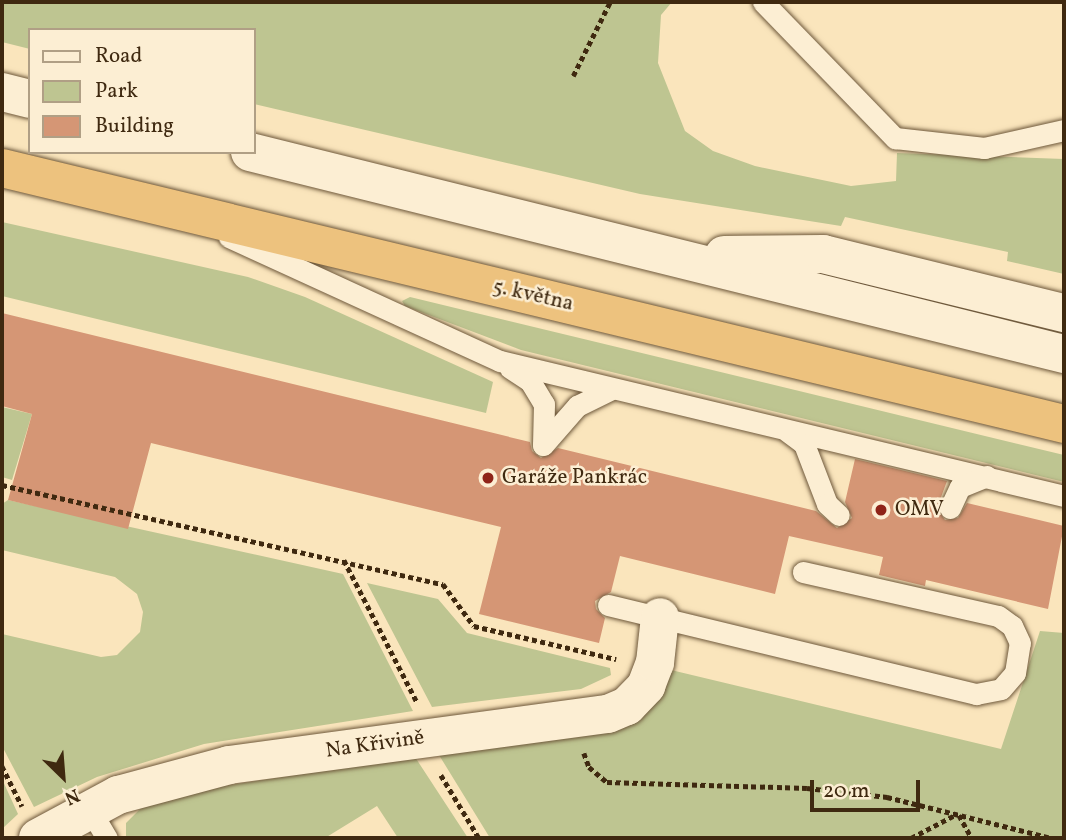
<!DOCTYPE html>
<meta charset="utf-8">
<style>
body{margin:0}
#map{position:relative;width:1066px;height:840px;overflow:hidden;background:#fae5bc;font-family:Vollkorn,serif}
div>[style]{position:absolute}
.green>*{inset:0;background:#bec591}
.building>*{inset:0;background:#d59675}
.path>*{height:4.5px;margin-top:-2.25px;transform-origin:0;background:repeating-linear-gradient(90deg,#3f2910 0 5px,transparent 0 8.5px)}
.roads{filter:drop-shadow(0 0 2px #6e583b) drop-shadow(0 0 2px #6e583b)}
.lane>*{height:21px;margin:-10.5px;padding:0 10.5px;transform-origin:10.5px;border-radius:10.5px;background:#fceed3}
.street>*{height:38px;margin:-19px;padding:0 19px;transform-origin:19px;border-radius:19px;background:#fceed3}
.secondary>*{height:38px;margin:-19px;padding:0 19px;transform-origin:19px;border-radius:19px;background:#fceed3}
.highway>*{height:38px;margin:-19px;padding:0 19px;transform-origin:19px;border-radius:19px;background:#edc27e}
.dots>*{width:19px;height:19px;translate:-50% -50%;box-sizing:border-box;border:4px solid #fceed3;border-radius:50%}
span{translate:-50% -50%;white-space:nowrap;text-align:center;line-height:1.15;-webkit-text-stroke:5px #fceed3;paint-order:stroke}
.street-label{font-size:21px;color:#3f2910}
.poi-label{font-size:21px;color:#3f2910}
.left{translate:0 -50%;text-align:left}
.frame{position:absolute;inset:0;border:4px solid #3f2910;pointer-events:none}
.legend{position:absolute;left:28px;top:28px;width:228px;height:126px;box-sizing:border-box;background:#fceed3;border:2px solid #b09f85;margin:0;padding:9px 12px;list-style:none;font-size:21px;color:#3f2910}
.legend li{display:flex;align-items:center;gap:14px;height:35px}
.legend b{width:35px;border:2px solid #b09f85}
.north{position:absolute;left:28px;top:742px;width:70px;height:70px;-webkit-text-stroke:5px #fceed3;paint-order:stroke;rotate:155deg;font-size:19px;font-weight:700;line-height:28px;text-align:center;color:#3f2910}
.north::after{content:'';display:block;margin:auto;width:24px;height:32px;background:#3f2910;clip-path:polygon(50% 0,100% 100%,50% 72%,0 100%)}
.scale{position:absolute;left:810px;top:780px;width:110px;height:32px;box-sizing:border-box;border:4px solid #3f2910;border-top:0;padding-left:9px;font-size:21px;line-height:24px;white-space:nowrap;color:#3f2910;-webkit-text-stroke:5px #fceed3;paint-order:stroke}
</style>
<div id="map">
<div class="green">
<i style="clip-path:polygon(2px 2px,672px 2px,661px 15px,658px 63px,685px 131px,713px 151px,755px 166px,851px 186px,896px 181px,897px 153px,1064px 159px,1064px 274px,1007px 261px,1008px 252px,845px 217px,841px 226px,640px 194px,254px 104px,254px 30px,30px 30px,30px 49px,2px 42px)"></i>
<i style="clip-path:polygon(2px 222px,248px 277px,305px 297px,493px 382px,486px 413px,2px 296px)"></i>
<i style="clip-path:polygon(410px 297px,1064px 455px,1064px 482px,521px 350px,405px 306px,402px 301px)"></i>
<i style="clip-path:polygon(2px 407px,32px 414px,12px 480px,2px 477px)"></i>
<i style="clip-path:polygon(8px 500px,343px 574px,413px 711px,204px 744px,97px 777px,34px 807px,2px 746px,2px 634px,101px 657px,117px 655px,140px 632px,143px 612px,137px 594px,115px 577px,2px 550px,2px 504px)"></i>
<i style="clip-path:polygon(367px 583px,438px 599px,467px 633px,610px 668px,611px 675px,581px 689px,432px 707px)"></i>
<i style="clip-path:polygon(1040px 631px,1064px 633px,1064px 838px,490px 838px,439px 755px,595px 731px,671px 670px,1001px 749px)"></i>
<i style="clip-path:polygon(415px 757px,468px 838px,398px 838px,377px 806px,325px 838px,126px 838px,126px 823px,141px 808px,223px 786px)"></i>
<i style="clip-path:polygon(2px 779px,18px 814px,2px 829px)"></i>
</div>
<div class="building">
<i style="clip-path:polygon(2px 313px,530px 442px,532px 451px,541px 458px,558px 448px,816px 511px,837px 528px,852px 518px,845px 502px,855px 459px,947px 481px,937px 508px,945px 520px,958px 518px,967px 503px,1064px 526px,1048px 609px,926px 580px,925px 586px,879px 575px,883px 557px,789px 536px,775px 594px,620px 556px,611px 592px,595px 601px,596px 609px,605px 618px,599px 643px,479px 614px,501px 527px,151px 443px,128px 529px,8px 500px,32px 414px,2px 406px)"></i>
</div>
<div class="path">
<i style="left:573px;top:76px;width:83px;rotate:-63.4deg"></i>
<i style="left:2px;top:485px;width:452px;rotate:12.7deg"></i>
<i style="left:443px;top:584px;width:52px;rotate:53.6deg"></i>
<i style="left:474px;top:626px;width:146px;rotate:13.1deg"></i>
<i style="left:344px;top:560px;width:160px;rotate:62.8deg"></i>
<i style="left:584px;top:753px;width:15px;rotate:70deg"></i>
<i style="left:589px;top:767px;width:23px;rotate:40deg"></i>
<i style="left:607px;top:782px;width:200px;rotate:1.7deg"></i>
<i style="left:807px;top:788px;width:81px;rotate:6.4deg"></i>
<i style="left:887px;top:797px;width:169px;rotate:14deg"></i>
<i style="left:2px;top:766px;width:45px;rotate:63.4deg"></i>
<i style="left:441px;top:775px;width:74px;rotate:58.9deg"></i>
<i style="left:959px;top:815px;width:26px;rotate:61deg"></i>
<i style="left:911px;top:838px;width:52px;rotate:-27.6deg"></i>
</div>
<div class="roads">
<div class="lane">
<i style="left:763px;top:2px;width:190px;rotate:45.9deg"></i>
<i style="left:895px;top:138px;width:90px;rotate:6.4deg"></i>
<i style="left:984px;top:148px;width:82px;rotate:-12.7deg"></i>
<i style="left:229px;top:237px;width:298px;rotate:24.6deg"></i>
<i style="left:500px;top:361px;width:580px;rotate:13.46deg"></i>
<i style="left:510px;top:368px;width:24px;rotate:33deg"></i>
<i style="left:530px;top:381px;width:27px;rotate:59deg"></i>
<i style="left:544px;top:404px;width:41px;rotate:91.4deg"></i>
<i style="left:543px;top:445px;width:52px;rotate:-48.9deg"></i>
<i style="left:577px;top:406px;width:39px;rotate:-26deg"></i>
<i style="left:787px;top:431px;width:21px;rotate:37deg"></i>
<i style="left:804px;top:444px;width:64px;rotate:69deg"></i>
<i style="left:827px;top:504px;width:16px;rotate:43deg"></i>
<i style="left:950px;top:508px;width:23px;rotate:-65deg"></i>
<i style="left:960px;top:487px;width:29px;rotate:-22deg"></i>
<i style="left:608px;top:605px;width:379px;rotate:13.6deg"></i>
<i style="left:976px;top:694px;width:25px;rotate:-11deg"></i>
<i style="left:1001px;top:689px;width:21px;rotate:-49deg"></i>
<i style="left:1015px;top:673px;width:30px;rotate:-81deg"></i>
<i style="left:1020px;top:643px;width:19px;rotate:-115deg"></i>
<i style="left:1012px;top:626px;width:17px;rotate:-144deg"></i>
<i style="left:998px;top:616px;width:200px;rotate:-167.3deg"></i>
<i style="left:90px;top:810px;width:33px;rotate:59deg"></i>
</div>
<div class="street">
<i style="left:38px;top:838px;width:91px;rotate:-28.3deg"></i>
<i style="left:118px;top:795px;width:115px;rotate:-15.1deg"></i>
<i style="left:229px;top:765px;width:382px;rotate:-7.7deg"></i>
<i style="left:608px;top:714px;width:21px;rotate:-23deg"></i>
<i style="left:627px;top:706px;width:28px;rotate:-46deg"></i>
<i style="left:646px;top:686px;width:25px;rotate:-69deg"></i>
<i style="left:655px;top:663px;width:46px;rotate:-83.8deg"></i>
</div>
<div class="secondary">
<i style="left:2px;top:92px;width:29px;rotate:14deg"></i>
<i style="left:250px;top:152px;width:839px;rotate:13.94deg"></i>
<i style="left:724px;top:255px;width:99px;rotate:-0.6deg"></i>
<i style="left:823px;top:254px;width:248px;rotate:13.8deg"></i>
</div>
<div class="highway">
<i style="left:2px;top:168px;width:1092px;rotate:13.55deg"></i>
</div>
</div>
<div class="dots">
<i style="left:488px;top:478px;background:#8f2418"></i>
<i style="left:881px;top:510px;background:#8f2418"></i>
</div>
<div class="street-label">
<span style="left:533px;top:296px;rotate:13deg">5. května</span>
<span style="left:375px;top:745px;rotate:-8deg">Na Křivině</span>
</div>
<div class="poi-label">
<span class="left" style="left:502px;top:478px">Garáže Pankrác</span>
<span class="left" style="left:895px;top:510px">OMV</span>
</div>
<div class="frame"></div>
<ul class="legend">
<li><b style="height:9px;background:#fceed3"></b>Road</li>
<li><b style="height:19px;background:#bec591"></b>Park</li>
<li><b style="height:19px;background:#d59675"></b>Building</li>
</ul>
<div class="north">N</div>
<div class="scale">20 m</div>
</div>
